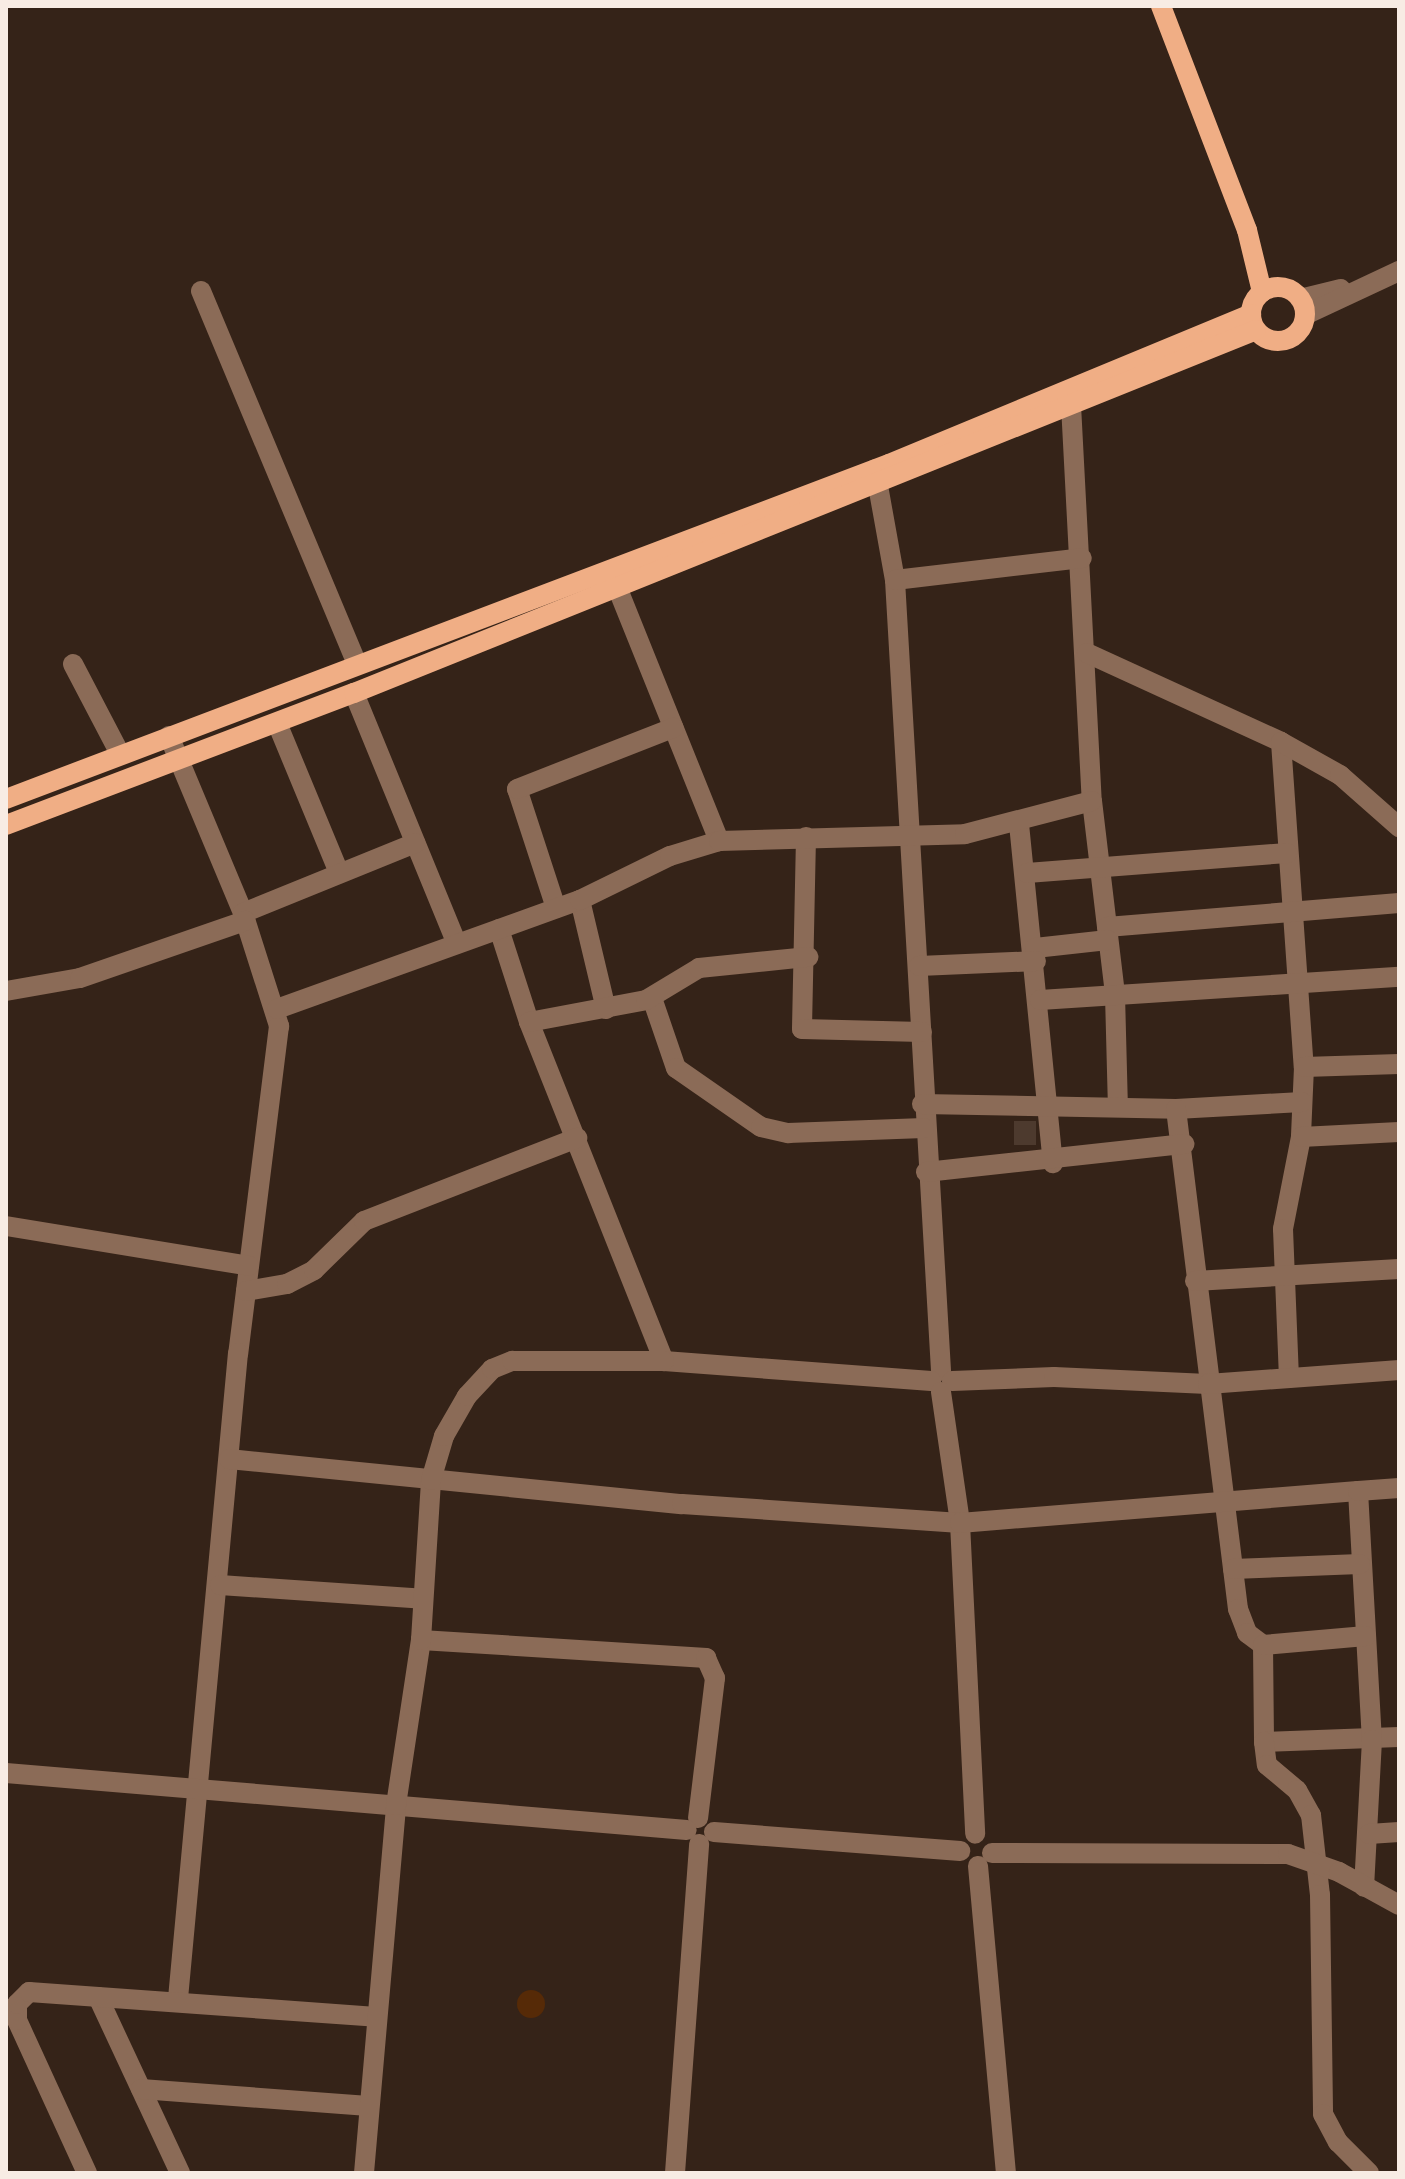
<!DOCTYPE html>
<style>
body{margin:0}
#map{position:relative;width:1405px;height:2179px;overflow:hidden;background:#352318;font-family:"Noto Sans",sans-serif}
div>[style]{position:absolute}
.green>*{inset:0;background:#562a07}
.round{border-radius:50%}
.building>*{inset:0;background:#4d3a2e;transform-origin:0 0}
.minor>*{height:20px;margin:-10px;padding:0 10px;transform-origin:10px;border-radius:10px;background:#8b6b57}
.major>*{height:20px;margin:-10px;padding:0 10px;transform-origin:10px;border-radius:10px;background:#f0ae85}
.major>.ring{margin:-10px;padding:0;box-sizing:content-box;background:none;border:20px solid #f0ae85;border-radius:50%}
span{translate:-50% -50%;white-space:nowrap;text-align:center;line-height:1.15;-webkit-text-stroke:8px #170f0a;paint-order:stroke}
.frame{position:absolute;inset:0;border:8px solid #f8ece4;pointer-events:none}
</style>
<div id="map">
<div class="green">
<i class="round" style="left:517px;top:1990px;width:28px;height:28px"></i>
</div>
<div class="building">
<i style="left:1014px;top:1121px;width:22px;height:24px"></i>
</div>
<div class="minor">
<i style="left:201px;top:291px;width:402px;rotate:67.3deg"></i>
<i style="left:1300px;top:299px;width:42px;rotate:-13.7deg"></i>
<i style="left:1305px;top:315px;width:104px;rotate:-25.1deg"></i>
<i style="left:1071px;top:405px;width:397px;rotate:87deg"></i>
<i style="left:1092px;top:801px;width:195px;rotate:83.2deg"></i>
<i style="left:1115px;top:995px;width:111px;rotate:88.5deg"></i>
<i style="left:875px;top:469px;width:113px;rotate:79.8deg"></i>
<i style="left:895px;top:580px;width:792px;rotate:86.67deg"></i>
<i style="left:895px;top:580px;width:188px;rotate:-6.7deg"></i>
<i style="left:617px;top:587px;width:274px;rotate:68.1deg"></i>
<i style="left:1087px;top:653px;width:213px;rotate:24.6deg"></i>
<i style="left:1281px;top:742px;width:326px;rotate:86deg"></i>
<i style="left:1304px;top:1067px;width:70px;rotate:92.5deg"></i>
<i style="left:1301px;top:1137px;width:94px;rotate:101.1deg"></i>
<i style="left:1283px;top:1229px;width:149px;rotate:87.7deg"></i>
<i style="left:73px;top:664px;width:102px;rotate:62.4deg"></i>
<i style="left:354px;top:693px;width:271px;rotate:67.7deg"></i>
<i style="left:277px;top:723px;width:162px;rotate:67.5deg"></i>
<i style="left:169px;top:736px;width:192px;rotate:67.3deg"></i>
<i style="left:243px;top:913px;width:119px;rotate:72.3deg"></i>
<i style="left:279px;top:1026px;width:330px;rotate:97.1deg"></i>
<i style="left:238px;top:1353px;width:648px;rotate:95.31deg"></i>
<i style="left:1281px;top:742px;width:68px;rotate:29.2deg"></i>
<i style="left:1340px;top:775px;width:79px;rotate:41.4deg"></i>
<i style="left:1019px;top:824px;width:341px;rotate:84.3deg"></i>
<i style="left:806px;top:837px;width:192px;rotate:91.2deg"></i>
<i style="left:802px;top:1029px;width:120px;rotate:1.4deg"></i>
<i style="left:1027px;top:873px;width:261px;rotate:-4.4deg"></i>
<i style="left:580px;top:900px;width:112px;rotate:76.6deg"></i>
<i style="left:556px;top:908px;width:125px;rotate:-108.1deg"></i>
<i style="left:517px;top:789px;width:168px;rotate:-21.4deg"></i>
<i style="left:243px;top:913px;width:186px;rotate:-22.1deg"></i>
<i style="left:1107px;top:927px;width:293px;rotate:-4.7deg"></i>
<i style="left:499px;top:929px;width:98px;rotate:72.1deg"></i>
<i style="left:529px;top:1022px;width:365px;rotate:68.3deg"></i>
<i style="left:664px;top:1361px;width:268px;rotate:4.3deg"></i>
<i style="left:1035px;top:948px;width:73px;rotate:-6.3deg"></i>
<i style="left:919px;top:966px;width:117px;rotate:-2.4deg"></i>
<i style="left:6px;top:991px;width:75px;rotate:-10deg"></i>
<i style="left:80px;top:978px;width:175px;rotate:-19.1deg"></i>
<i style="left:652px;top:998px;width:74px;rotate:71.1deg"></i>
<i style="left:676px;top:1068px;width:103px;rotate:34.8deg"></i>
<i style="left:761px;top:1127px;width:28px;rotate:13deg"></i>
<i style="left:788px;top:1133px;width:136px;rotate:-2.1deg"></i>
<i style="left:1040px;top:1000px;width:360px;rotate:-3.7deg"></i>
<i style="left:277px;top:1009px;width:322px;rotate:-19.8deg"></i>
<i style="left:580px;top:900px;width:100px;rotate:-26.1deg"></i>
<i style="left:670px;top:856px;width:51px;rotate:-17deg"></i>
<i style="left:719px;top:841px;width:246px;rotate:-1.6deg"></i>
<i style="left:965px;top:834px;width:131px;rotate:-14.6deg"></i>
<i style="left:529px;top:1022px;width:119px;rotate:-10.6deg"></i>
<i style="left:646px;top:1000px;width:62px;rotate:-31.1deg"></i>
<i style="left:699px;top:968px;width:110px;rotate:-5.8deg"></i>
<i style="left:1304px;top:1067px;width:95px;rotate:-1.8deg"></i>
<i style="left:922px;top:1104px;width:254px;rotate:1.1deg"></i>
<i style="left:1176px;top:1109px;width:126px;rotate:-3.2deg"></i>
<i style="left:1176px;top:1109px;width:504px;rotate:82.93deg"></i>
<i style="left:1238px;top:1609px;width:26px;rotate:69deg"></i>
<i style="left:1247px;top:1633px;width:20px;rotate:37deg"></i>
<i style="left:1263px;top:1645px;width:97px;rotate:89.4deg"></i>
<i style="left:1264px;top:1742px;width:135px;rotate:-2.1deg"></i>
<i style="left:1301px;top:1137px;width:98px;rotate:-2.9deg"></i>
<i style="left:926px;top:1172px;width:260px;rotate:-6.2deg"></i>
<i style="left:6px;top:1226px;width:246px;rotate:9.3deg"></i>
<i style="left:1195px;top:1281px;width:204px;rotate:-3.4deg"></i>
<i style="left:246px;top:1291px;width:42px;rotate:-9.7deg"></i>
<i style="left:287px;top:1284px;width:30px;rotate:-27deg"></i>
<i style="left:314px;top:1270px;width:70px;rotate:-44.4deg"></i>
<i style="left:364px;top:1221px;width:229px;rotate:-21.3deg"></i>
<i style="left:952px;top:1381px;width:102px;rotate:-2.2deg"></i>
<i style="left:1054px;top:1377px;width:154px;rotate:2.6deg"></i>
<i style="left:1208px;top:1384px;width:192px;rotate:-4.2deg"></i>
<i style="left:941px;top:1392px;width:132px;rotate:81.7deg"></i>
<i style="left:960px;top:1523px;width:311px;rotate:87.2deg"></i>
<i style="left:229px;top:1459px;width:455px;rotate:5.7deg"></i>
<i style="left:682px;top:1504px;width:279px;rotate:3.9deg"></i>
<i style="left:960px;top:1523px;width:399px;rotate:-4.6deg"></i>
<i style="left:1358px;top:1491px;width:249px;rotate:86.8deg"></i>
<i style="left:1372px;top:1740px;width:147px;rotate:93.1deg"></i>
<i style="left:1358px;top:1491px;width:41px;rotate:-4.2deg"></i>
<i style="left:1233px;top:1569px;width:127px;rotate:-2.3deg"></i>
<i style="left:220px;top:1585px;width:203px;rotate:3.9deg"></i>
<i style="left:421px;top:1640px;width:286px;rotate:3.6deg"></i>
<i style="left:706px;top:1658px;width:22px;rotate:66deg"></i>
<i style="left:715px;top:1678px;width:141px;rotate:96.9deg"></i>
<i style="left:1263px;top:1645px;width:103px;rotate:-5deg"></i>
<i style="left:1264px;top:1742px;width:23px;rotate:83deg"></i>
<i style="left:1267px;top:1765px;width:39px;rotate:40deg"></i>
<i style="left:1297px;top:1790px;width:29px;rotate:61deg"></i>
<i style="left:1311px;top:1815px;width:81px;rotate:83.6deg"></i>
<i style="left:1320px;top:1895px;width:219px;rotate:89.2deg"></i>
<i style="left:1323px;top:2114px;width:32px;rotate:62deg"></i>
<i style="left:1338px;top:2142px;width:44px;rotate:45deg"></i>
<i style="left:6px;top:1773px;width:683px;rotate:4.78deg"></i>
<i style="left:714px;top:1832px;width:247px;rotate:4.4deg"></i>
<i style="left:1369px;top:1834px;width:30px;rotate:-4deg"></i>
<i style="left:992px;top:1853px;width:296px;rotate:0.2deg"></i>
<i style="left:1288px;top:1854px;width:54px;rotate:19.4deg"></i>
<i style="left:1339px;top:1872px;width:68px;rotate:28.8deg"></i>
<i style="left:978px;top:1866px;width:308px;rotate:84.8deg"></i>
<i style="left:98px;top:1997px;width:194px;rotate:65deg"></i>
<i style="left:141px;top:2089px;width:228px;rotate:4.3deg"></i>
<i style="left:87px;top:2173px;width:168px;rotate:-114.6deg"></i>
<i style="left:17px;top:2020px;width:16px;rotate:-90deg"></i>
<i style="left:17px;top:2004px;width:17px;rotate:-45deg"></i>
<i style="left:29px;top:1992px;width:348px;rotate:4.1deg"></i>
<i style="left:364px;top:2173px;width:369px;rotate:-85deg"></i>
<i style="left:396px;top:1805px;width:167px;rotate:-81.4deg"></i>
<i style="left:421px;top:1640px;width:160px;rotate:-86.4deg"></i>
<i style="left:431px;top:1480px;width:46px;rotate:-73.5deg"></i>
<i style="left:444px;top:1436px;width:46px;rotate:-60.1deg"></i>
<i style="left:467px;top:1396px;width:37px;rotate:-47deg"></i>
<i style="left:492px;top:1369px;width:22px;rotate:-22deg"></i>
<i style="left:512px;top:1361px;width:152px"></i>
<i style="left:675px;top:2173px;width:330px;rotate:-85.8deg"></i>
</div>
<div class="major">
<i style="left:1161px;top:6px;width:240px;rotate:69deg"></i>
<i style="left:1247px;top:230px;width:64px;rotate:76.4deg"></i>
<i class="ring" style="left:1251px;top:287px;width:34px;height:34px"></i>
<i style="left:6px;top:799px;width:944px;rotate:-20.78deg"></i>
<i style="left:889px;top:464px;width:392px;rotate:-22.5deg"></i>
<i style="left:6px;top:825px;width:372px;rotate:-20.8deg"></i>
<i style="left:354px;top:693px;width:972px;rotate:-21.92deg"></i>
</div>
<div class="frame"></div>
</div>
